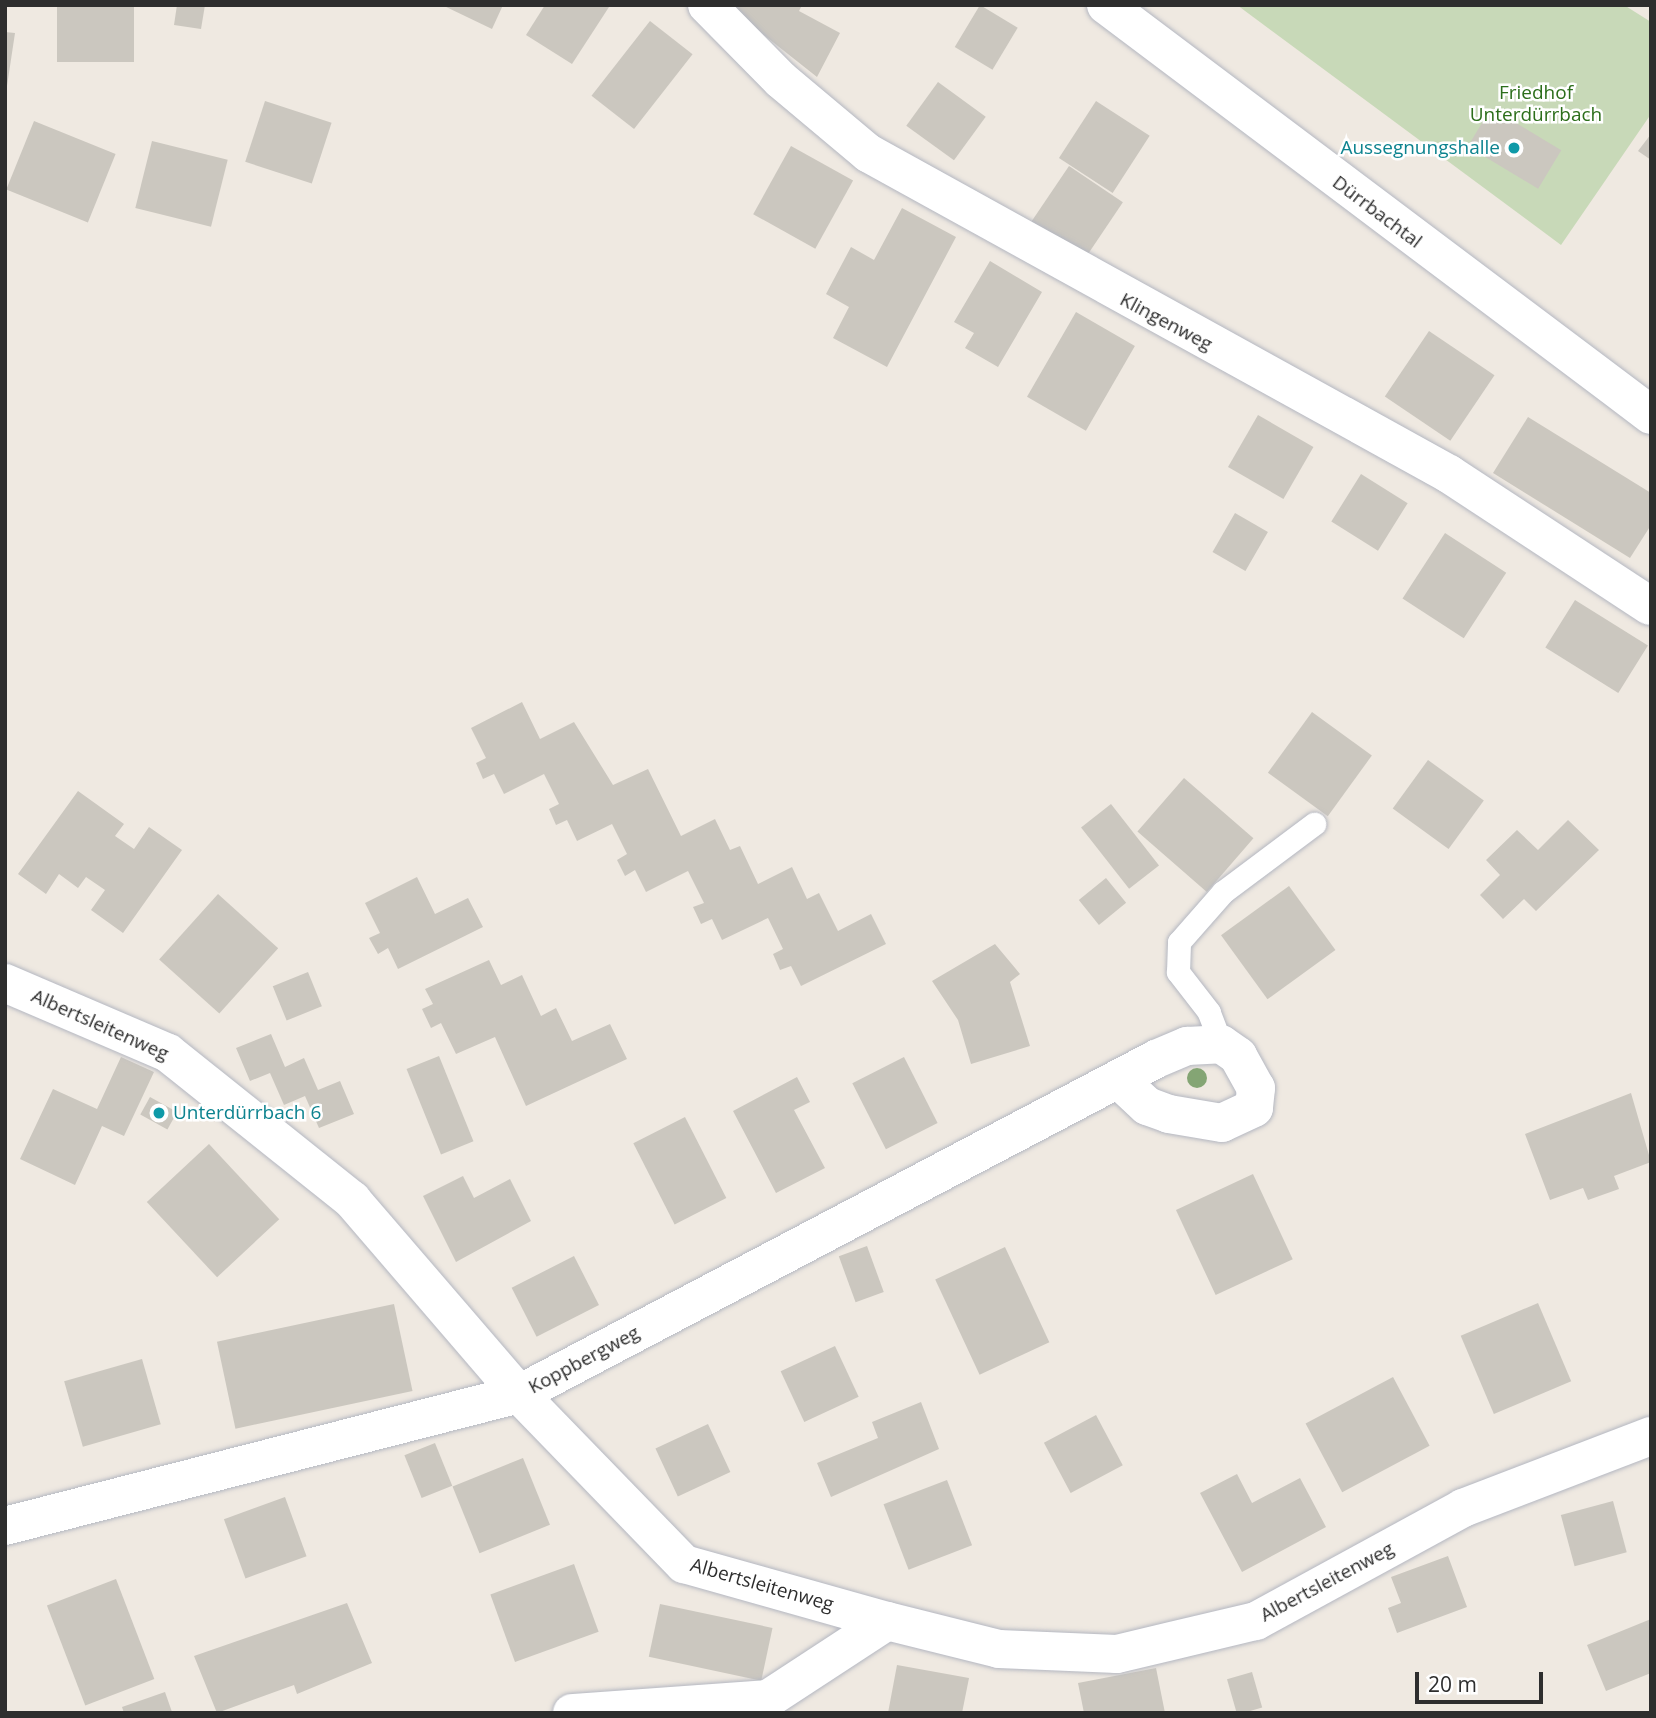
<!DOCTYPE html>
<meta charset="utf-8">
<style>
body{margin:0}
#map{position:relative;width:1656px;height:1718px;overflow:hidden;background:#efe9e1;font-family:"Open Sans",sans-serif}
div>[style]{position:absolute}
.cemetery>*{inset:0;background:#c8d9b8}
.building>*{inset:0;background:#cbc7bf;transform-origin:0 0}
.roads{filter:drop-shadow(0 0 2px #b4b7c1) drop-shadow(0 0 2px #b4b7c1)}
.lane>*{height:23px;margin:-11.5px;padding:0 11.5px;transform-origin:11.5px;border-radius:11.5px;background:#fff}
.street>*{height:38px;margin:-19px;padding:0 19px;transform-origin:19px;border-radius:19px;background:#fff}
.secondary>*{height:38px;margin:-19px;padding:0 19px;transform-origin:19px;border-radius:19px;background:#fff}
.trees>*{width:20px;height:20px;margin:-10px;border-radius:50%;background:#84a574}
.dots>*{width:19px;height:19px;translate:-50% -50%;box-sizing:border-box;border:4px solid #fff;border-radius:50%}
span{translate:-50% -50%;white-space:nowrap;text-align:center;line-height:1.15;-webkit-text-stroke:5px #fff;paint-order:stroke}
.park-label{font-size:19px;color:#2c6e1b}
.culture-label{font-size:19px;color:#0d838f}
.right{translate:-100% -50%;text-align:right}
.left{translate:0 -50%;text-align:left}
.street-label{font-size:19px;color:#2e2e2e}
.frame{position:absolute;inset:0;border:7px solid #2e2e2e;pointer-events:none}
.scale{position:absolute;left:1415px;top:1672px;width:128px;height:32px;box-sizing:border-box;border:4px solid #2e2e2e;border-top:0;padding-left:9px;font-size:21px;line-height:24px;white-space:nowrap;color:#2e2e2e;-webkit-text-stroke:5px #fff;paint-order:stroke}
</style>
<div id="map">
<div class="cemetery">
<i style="clip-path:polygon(1237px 5px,1624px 5px,1651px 22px,1651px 114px,1561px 245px)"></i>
</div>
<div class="building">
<i style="left:57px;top:5px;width:77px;height:57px"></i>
<i style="clip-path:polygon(177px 5px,205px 5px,201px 29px,174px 25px)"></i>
<i style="clip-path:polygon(442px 5px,503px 5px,492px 29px)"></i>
<i style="clip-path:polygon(545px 5px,609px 7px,572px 64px,526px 35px)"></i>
<i style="clip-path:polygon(726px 5px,802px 5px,799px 11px,840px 33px,817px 77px)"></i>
<i style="left:980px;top:5px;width:44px;height:49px;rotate:31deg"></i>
<i style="left:650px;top:21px;width:54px;height:95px;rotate:38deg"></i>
<i style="clip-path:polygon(5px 32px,15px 33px,7px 86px,5px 86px)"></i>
<i style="left:938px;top:82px;width:59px;height:54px;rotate:36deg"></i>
<i style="left:265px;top:101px;width:70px;height:64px;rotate:18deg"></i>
<i style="left:1096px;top:101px;width:64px;height:68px;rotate:33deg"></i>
<i style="left:1491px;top:108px;width:82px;height:45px;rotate:31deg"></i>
<i style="left:34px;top:121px;width:88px;height:74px;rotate:22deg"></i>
<i style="clip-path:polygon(1651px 134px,1651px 160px,1638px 151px)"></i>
<i style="left:152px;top:141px;width:78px;height:69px;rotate:14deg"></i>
<i style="left:791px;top:146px;width:71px;height:78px;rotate:29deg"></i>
<i style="left:1069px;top:166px;width:65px;height:68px;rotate:34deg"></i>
<i style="clip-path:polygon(902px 208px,956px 237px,887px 367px,833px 338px,849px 307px,826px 294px,851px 247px,874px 260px)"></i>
<i style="clip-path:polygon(990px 261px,1042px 292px,998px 367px,965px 348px,974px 333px,954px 322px)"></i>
<i style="left:1076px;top:312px;width:68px;height:98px;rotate:30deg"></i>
<i style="left:1429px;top:331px;width:79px;height:79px;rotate:34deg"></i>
<i style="left:1258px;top:415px;width:64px;height:60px;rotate:30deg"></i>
<i style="clip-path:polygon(1528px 417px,1651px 493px,1651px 525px,1630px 558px,1493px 473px)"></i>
<i style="left:1361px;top:474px;width:55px;height:56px;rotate:32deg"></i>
<i style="left:1235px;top:513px;width:38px;height:45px;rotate:30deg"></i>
<i style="left:1445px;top:533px;width:73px;height:78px;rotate:33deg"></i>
<i style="left:1575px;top:600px;width:86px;height:56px;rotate:32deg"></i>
<i style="clip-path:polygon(522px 702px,540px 739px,574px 722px,613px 785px,648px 769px,681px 836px,715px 819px,730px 850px,740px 846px,758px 884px,792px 867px,807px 899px,819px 893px,838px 931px,871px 914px,886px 944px,801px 986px,791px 966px,780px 970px,773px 954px,783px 949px,768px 918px,722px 940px,712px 919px,701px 924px,693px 907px,704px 903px,688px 871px,646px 892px,635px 870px,625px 876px,617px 860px,627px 854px,612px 824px,577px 841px,567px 820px,556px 825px,549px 809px,559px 804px,544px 774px,504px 794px,494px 774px,483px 779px,476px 763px,486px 758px,471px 728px)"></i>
<i style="left:1312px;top:712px;width:74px;height:75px;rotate:36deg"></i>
<i style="left:1428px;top:760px;width:69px;height:60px;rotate:36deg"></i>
<i style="left:1184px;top:778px;width:92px;height:71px;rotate:41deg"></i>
<i style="clip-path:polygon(78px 791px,124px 824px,115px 836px,134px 849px,149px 827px,182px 850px,123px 933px,91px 910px,105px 890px,86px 877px,78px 888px,59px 874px,46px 894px,18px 874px)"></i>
<i style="left:1111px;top:804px;width:78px;height:38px;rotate:52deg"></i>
<i style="clip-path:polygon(1568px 820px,1599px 850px,1536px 911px,1524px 899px,1503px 919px,1480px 895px,1500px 875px,1486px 860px,1517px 830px,1538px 850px)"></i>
<i style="clip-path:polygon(417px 877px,435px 914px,468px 898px,483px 927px,398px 969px,388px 948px,378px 954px,369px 938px,380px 933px,365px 903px)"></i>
<i style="left:1106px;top:878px;width:32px;height:35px;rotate:51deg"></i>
<i style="left:1289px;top:886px;width:79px;height:84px;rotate:54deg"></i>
<i style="left:218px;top:894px;width:81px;height:88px;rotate:42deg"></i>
<i style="clip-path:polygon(995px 944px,1020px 974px,1010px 982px,1030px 1046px,971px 1064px,958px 1020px,932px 981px)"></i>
<i style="clip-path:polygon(489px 960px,501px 985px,522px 975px,541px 1016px,556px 1008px,572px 1041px,610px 1024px,627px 1059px,526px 1106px,495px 1037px,456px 1054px,441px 1023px,431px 1028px,422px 1009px,433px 1004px,425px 989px)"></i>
<i style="left:308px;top:972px;width:37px;height:38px;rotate:68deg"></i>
<i style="clip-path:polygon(271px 1034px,285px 1067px,304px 1058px,318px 1090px,340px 1081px,354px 1114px,319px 1128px,305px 1096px,284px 1105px,270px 1073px,250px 1081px,236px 1048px)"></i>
<i style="left:439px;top:1056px;width:92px;height:35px;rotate:68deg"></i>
<i style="clip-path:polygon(121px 1057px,154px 1072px,124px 1136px,102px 1126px,75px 1185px,20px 1159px,53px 1089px,97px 1109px)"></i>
<i style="left:904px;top:1057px;width:74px;height:58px;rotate:63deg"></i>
<i style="clip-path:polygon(797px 1077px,810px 1102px,794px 1110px,825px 1168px,776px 1193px,733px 1111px)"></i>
<i style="clip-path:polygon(1631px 1093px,1651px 1162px,1614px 1176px,1619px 1189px,1588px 1200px,1583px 1188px,1550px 1200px,1525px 1134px)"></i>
<i style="left:150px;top:1097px;width:31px;height:20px;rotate:29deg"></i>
<i style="left:685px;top:1117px;width:91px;height:58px;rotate:63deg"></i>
<i style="left:209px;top:1144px;width:103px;height:85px;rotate:47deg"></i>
<i style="left:1253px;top:1174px;width:94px;height:85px;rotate:65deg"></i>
<i style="clip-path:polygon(463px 1176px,474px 1198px,510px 1179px,531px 1221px,456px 1262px,423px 1196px)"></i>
<i style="left:867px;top:1246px;width:49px;height:30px;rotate:70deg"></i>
<i style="left:1005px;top:1247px;width:105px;height:77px;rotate:65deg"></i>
<i style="left:574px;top:1256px;width:55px;height:70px;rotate:63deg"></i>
<i style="left:1538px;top:1303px;width:85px;height:84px;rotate:67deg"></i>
<i style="left:394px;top:1304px;width:89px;height:181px;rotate:78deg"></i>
<i style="left:835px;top:1346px;width:56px;height:60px;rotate:65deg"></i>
<i style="left:142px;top:1359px;width:68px;height:81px;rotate:74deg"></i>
<i style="left:1393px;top:1377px;width:78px;height:99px;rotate:62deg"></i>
<i style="clip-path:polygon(921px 1402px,939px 1449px,831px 1497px,817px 1463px,878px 1438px,872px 1422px)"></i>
<i style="left:1096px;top:1415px;width:57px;height:59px;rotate:62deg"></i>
<i style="left:708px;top:1424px;width:53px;height:58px;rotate:65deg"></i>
<i style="left:435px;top:1443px;width:46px;height:33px;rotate:68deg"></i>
<i style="left:523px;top:1458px;width:72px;height:76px;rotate:68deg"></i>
<i style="clip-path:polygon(1237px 1474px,1252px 1503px,1300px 1478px,1326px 1527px,1242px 1572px,1200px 1493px)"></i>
<i style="left:947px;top:1480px;width:70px;height:68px;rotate:69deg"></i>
<i style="left:285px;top:1497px;width:63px;height:65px;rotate:70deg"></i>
<i style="left:1613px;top:1501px;width:53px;height:54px;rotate:75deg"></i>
<i style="clip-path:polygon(1448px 1556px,1467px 1607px,1397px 1633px,1388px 1608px,1401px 1603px,1391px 1577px)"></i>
<i style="left:574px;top:1564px;width:72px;height:89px;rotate:70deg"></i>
<i style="left:116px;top:1579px;width:107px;height:74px;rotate:69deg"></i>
<i style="clip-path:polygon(347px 1603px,372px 1663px,297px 1694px,294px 1685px,217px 1713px,194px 1656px)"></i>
<i style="left:660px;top:1604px;width:115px;height:54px;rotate:12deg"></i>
<i style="clip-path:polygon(1651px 1619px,1651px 1673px,1606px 1691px,1587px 1645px)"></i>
<i style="clip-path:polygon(897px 1665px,969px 1678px,962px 1713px,888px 1713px)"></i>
<i style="clip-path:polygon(1156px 1668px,1165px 1713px,1084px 1713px,1078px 1683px)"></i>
<i style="left:1252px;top:1672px;width:37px;height:26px;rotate:74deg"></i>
<i style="clip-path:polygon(165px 1692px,172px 1712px,124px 1713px,122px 1707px)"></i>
</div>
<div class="roads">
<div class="lane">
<i style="left:1221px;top:1044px;width:34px;rotate:-111deg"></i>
<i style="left:1209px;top:1012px;width:51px;rotate:-127.8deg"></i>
<i style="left:1178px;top:972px;width:30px;rotate:-88deg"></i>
<i style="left:1179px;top:942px;width:67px;rotate:-48.7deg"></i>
<i style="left:1223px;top:892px;width:114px;rotate:-36.8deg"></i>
</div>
<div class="street">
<i style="left:707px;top:5px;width:105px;rotate:45.4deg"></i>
<i style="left:781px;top:80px;width:114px;rotate:40deg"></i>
<i style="left:868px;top:153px;width:664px;rotate:28.92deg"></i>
<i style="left:1449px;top:474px;width:240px;rotate:33.3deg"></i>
<i style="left:5px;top:983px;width:177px;rotate:23.2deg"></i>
<i style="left:168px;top:1053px;width:236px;rotate:38.6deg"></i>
<i style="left:352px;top:1200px;width:256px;rotate:49.3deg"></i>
<i style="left:519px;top:1394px;width:237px;rotate:45.9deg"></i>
<i style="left:684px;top:1564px;width:211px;rotate:15.7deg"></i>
<i style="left:887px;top:1621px;width:115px;rotate:14deg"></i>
<i style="left:999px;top:1649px;width:118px;rotate:2.4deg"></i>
<i style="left:1117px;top:1654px;width:143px;rotate:-13.4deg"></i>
<i style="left:1256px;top:1621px;width:236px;rotate:-28.6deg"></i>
<i style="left:1463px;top:1508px;width:201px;rotate:-21deg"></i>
<i style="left:5px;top:1526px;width:531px;rotate:-14.4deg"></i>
<i style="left:519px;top:1394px;width:720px;rotate:-27.74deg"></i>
<i style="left:1156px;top:1059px;width:34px;rotate:-23deg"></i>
<i style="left:1187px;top:1046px;width:34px;rotate:-3deg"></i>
<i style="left:1221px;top:1044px;width:21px;rotate:35deg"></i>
<i style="left:1238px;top:1056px;width:37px;rotate:61deg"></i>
<i style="left:1256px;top:1088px;width:20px;rotate:96deg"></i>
<i style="left:1254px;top:1108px;width:35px;rotate:155deg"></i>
<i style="left:1222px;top:1123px;width:54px;rotate:-170.4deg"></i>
<i style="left:1169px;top:1114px;width:23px;rotate:-160deg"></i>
<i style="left:1147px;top:1106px;width:38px;rotate:-137deg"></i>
<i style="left:572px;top:1713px;width:196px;rotate:-4.1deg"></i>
<i style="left:768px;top:1699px;width:142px;rotate:-33.2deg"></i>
</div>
<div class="secondary">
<i style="left:1106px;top:5px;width:682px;rotate:36.95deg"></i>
</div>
</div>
<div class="trees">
<i style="left:1197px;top:1078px"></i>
</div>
<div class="dots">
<i style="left:1514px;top:148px;background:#0f9aa8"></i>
<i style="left:159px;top:1113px;background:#0f9aa8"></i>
</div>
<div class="park-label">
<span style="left:1536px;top:104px">Friedhof<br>Unterdürrbach</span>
</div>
<div class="culture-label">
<span class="right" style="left:1500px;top:148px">Aussegnungshalle</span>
<span class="left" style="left:173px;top:1113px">Unterdürrbach 6</span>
</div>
<div class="street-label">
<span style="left:1377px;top:212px;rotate:37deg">Dürrbachtal</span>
<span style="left:1166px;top:322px;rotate:28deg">Klingenweg</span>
<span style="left:100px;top:1025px;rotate:24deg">Albertsleitenweg</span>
<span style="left:584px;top:1360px;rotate:-28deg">Koppbergweg</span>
<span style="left:1327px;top:1582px;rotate:-28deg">Albertsleitenweg</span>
<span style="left:762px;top:1585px;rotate:16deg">Albertsleitenweg</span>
</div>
<div class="frame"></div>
<div class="scale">20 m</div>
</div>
